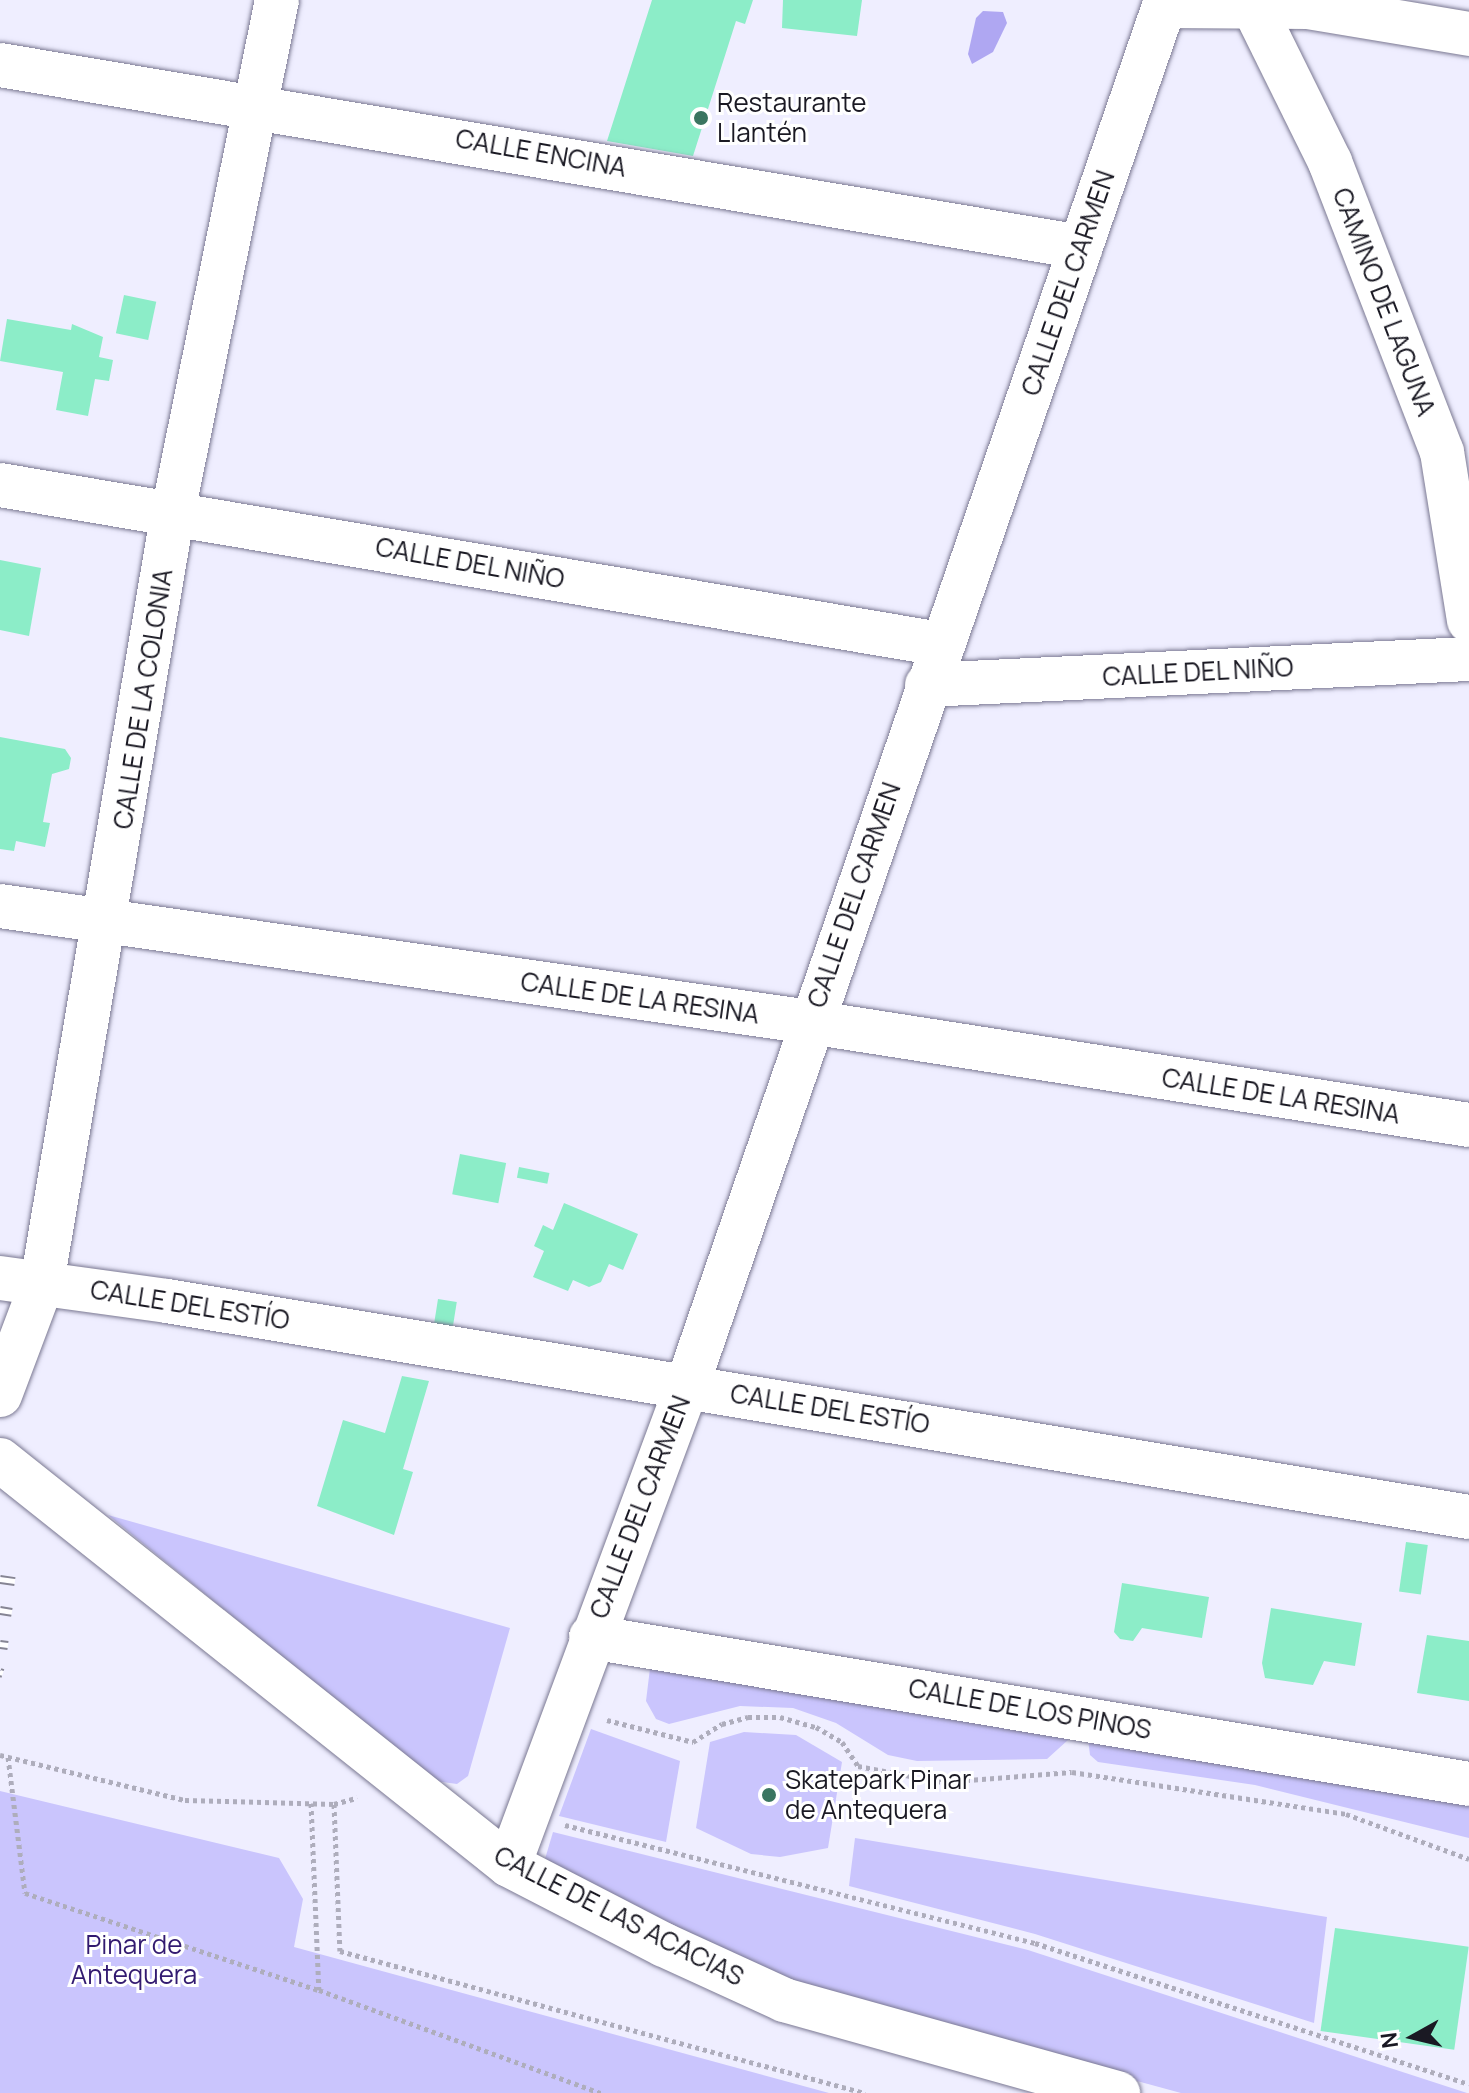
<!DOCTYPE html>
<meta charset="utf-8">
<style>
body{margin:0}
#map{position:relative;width:1469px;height:2093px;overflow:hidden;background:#efeeff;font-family:Manrope,sans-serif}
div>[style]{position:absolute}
.green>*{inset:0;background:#cac5fd}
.water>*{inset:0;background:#afa7f2}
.building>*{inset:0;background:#8cedc8;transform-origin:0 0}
.path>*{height:5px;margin-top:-2.5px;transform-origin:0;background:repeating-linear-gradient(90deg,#aeadbc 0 4px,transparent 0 8px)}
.roads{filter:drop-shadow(0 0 2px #7a7892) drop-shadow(0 0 2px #7a7892)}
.street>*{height:44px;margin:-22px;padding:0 22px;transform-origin:22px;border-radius:22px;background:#fff}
.secondary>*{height:44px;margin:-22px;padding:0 22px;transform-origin:22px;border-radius:22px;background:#fff}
.rail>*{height:9px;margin-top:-4.5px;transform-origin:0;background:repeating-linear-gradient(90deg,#fff 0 18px,#868593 0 36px);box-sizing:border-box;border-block:2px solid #868593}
.dots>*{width:22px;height:22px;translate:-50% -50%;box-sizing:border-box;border:4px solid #fff;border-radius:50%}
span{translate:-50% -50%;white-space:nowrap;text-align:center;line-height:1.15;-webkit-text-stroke:6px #fff;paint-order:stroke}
.poi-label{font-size:26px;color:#1a1923}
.left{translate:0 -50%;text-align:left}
.street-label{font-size:26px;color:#1a1923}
.park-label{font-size:26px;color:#321a70}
.north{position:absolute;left:1373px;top:1997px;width:80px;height:80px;-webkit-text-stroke:6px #fff;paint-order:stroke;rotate:262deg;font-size:22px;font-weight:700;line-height:32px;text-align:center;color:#1a1923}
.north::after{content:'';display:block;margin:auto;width:28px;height:36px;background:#1a1923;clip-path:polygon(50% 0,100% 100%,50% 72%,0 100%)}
</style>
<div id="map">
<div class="green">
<i style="clip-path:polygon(108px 1515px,510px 1628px,468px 1776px,457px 1784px,435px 1781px)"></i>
<i style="clip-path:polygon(651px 1660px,1068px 1732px,1068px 1740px,1047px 1759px,917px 1761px,888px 1755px,836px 1723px,793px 1708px,740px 1706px,669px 1724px,656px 1719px,646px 1701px)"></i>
<i style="clip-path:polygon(591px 1729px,680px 1761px,666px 1842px,559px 1816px)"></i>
<i style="clip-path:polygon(744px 1732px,796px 1735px,842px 1762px,828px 1848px,780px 1857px,751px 1854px,696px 1828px,710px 1742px)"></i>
<i style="clip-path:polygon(1088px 1739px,1469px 1792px,1469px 1838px,1255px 1785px,1098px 1762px,1090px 1755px)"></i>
<i style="clip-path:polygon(0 1791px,279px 1858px,303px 1899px,294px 1947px,829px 2093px,0 2093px)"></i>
<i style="clip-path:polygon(553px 1832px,1028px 1950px,1467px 2093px,1181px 2093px,811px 1992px,676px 1930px,545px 1859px)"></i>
<i style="clip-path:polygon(855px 1838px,1327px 1917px,1314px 2023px,1035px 1934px,849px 1886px)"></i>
</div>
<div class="water">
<i style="clip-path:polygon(983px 11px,1003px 12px,1007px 23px,993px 52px,972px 64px,968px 54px,976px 18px)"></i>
</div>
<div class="building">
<i style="clip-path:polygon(652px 0,753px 0,745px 24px,736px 21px,693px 156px,607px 141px)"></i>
<i style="clip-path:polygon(783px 0,862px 0,857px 36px,782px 28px)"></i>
<i style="left:124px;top:295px;width:33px;height:39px;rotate:12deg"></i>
<i style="clip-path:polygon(7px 319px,71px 330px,72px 324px,103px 337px,99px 357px,113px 360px,109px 381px,95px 379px,88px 416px,56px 410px,63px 372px,0 361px)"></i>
<i style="clip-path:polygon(0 560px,41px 568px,29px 636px,0 630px)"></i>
<i style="clip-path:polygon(0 737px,65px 749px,71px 758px,69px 769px,52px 774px,43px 822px,50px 823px,45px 847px,16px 841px,14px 851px,0 849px)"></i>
<i style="left:460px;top:1154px;width:47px;height:41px;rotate:11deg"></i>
<i style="left:519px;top:1167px;width:31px;height:11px;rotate:11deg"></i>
<i style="clip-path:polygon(564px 1203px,638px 1234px,623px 1270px,609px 1264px,601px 1282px,589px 1287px,573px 1280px,568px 1291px,533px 1277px,544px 1251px,534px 1246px,543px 1225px,553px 1230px)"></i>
<i style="left:438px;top:1299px;width:19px;height:25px;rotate:9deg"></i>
<i style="clip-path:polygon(402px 1376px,429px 1381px,403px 1469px,413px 1472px,394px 1535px,317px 1506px,343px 1420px,385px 1433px)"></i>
<i style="left:1406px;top:1542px;width:22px;height:50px;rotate:8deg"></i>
<i style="clip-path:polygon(1122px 1583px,1209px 1597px,1202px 1638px,1142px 1628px,1133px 1641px,1120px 1639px,1114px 1632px)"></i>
<i style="clip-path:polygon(1271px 1608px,1362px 1623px,1355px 1666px,1324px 1661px,1313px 1685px,1265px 1678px,1262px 1663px)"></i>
<i style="clip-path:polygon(1427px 1635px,1469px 1641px,1469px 1701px,1417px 1693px)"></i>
<i style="left:1335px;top:1928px;width:135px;height:104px;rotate:8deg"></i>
</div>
<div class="path">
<i style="left:607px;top:1720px;width:89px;rotate:14.3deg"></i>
<i style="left:693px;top:1742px;width:34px;rotate:-32deg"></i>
<i style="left:722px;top:1724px;width:27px;rotate:-15deg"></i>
<i style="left:748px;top:1717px;width:32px"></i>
<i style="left:780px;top:1717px;width:37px;rotate:16deg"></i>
<i style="left:816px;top:1727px;width:30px;rotate:30deg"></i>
<i style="left:842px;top:1742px;width:29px;rotate:56deg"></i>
<i style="left:858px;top:1766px;width:86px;rotate:10.8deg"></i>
<i style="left:942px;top:1782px;width:130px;rotate:-4.4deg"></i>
<i style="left:1072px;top:1772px;width:277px;rotate:8.7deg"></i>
<i style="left:1346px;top:1814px;width:131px;rotate:20.1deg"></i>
<i style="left:0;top:1755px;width:190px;rotate:13.7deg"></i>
<i style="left:185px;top:1800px;width:149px;rotate:1.5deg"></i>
<i style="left:334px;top:1804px;width:24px;rotate:-15deg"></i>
<i style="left:8px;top:1757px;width:137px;rotate:82.9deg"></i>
<i style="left:25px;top:1893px;width:310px;rotate:18.3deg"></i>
<i style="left:319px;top:1990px;width:300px;rotate:20.1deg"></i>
<i style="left:311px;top:1803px;width:187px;rotate:87.6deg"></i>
<i style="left:334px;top:1804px;width:147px;rotate:87.7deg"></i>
<i style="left:340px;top:1951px;width:544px;rotate:15.14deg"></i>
<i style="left:565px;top:1825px;width:485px;rotate:14.1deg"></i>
<i style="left:1035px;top:1943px;width:456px;rotate:18deg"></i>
</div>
<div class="roads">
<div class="street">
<i style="left:1250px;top:0;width:181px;rotate:63.7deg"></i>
<i style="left:1330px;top:162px;width:311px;rotate:68.9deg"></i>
<i style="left:1442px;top:452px;width:171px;rotate:80.9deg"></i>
<i style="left:0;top:65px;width:1096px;rotate:9.56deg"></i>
<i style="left:0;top:485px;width:953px;rotate:9.6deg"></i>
<i style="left:927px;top:685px;width:543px;rotate:-2.75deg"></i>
<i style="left:0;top:906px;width:818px;rotate:8.15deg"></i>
<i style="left:810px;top:1022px;width:667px;rotate:8.88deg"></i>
<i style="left:0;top:1278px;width:169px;rotate:7.8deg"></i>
<i style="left:167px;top:1301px;width:1320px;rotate:9.42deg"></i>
<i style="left:0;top:1395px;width:120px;rotate:-69.4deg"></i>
<i style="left:42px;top:1283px;width:782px;rotate:-80.36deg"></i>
<i style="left:173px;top:512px;width:522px;rotate:-78.52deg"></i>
<i style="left:591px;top:1637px;width:890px;rotate:9.5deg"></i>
<i style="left:509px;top:1865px;width:511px;rotate:-69.61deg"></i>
<i style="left:687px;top:1386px;width:1460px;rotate:-70.93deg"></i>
<i style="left:1164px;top:6px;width:144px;rotate:0.4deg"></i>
<i style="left:1308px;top:7px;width:163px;rotate:9.5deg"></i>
</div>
<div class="secondary">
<i style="left:0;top:1460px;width:650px;rotate:38.51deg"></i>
<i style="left:509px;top:1865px;width:174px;rotate:27.3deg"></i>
<i style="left:664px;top:1945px;width:132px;rotate:24.6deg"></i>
<i style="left:784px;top:2000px;width:347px;rotate:15.6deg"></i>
</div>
</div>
<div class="rail">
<i style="left:0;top:1579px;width:15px;rotate:8deg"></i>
<i style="left:0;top:1610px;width:12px;rotate:9deg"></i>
<i style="left:0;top:1644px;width:8px;rotate:7deg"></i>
<i style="left:0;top:1672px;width:3px;rotate:18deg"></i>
</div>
<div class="dots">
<i style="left:701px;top:118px;background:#3a7560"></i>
<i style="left:769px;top:1795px;background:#3a7560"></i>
</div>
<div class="poi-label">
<span class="left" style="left:717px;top:118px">Restaurante<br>Llantén</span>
<span class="left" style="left:785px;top:1795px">Skatepark Pinar<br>de Antequera</span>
</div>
<div class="street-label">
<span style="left:541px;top:153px;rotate:10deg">CALLE ENCINA</span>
<span style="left:1068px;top:283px;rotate:-71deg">CALLE DEL CARMEN</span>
<span style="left:1384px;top:302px;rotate:69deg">CAMINO DE LAGUNA</span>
<span style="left:470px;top:563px;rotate:10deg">CALLE DEL NIÑO</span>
<span style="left:1198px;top:672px;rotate:-3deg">CALLE DEL NIÑO</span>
<span style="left:143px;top:699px;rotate:-81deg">CALLE DE LA COLONIA</span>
<span style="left:854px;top:895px;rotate:-71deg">CALLE DEL CARMEN</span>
<span style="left:640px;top:998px;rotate:8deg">CALLE DE LA RESINA</span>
<span style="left:1281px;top:1096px;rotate:9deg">CALLE DE LA RESINA</span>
<span style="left:190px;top:1305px;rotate:9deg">CALLE DEL ESTÍO</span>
<span style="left:830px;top:1409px;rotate:9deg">CALLE DEL ESTÍO</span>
<span style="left:640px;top:1507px;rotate:-69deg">CALLE DEL CARMEN</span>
<span style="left:1030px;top:1709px;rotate:10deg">CALLE DE LOS PINOS</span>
<span style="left:619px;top:1916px;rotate:27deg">CALLE DE LAS ACACIAS</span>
</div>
<div class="park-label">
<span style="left:134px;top:1960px">Pinar de<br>Antequera</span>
</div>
<div class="north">N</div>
</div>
